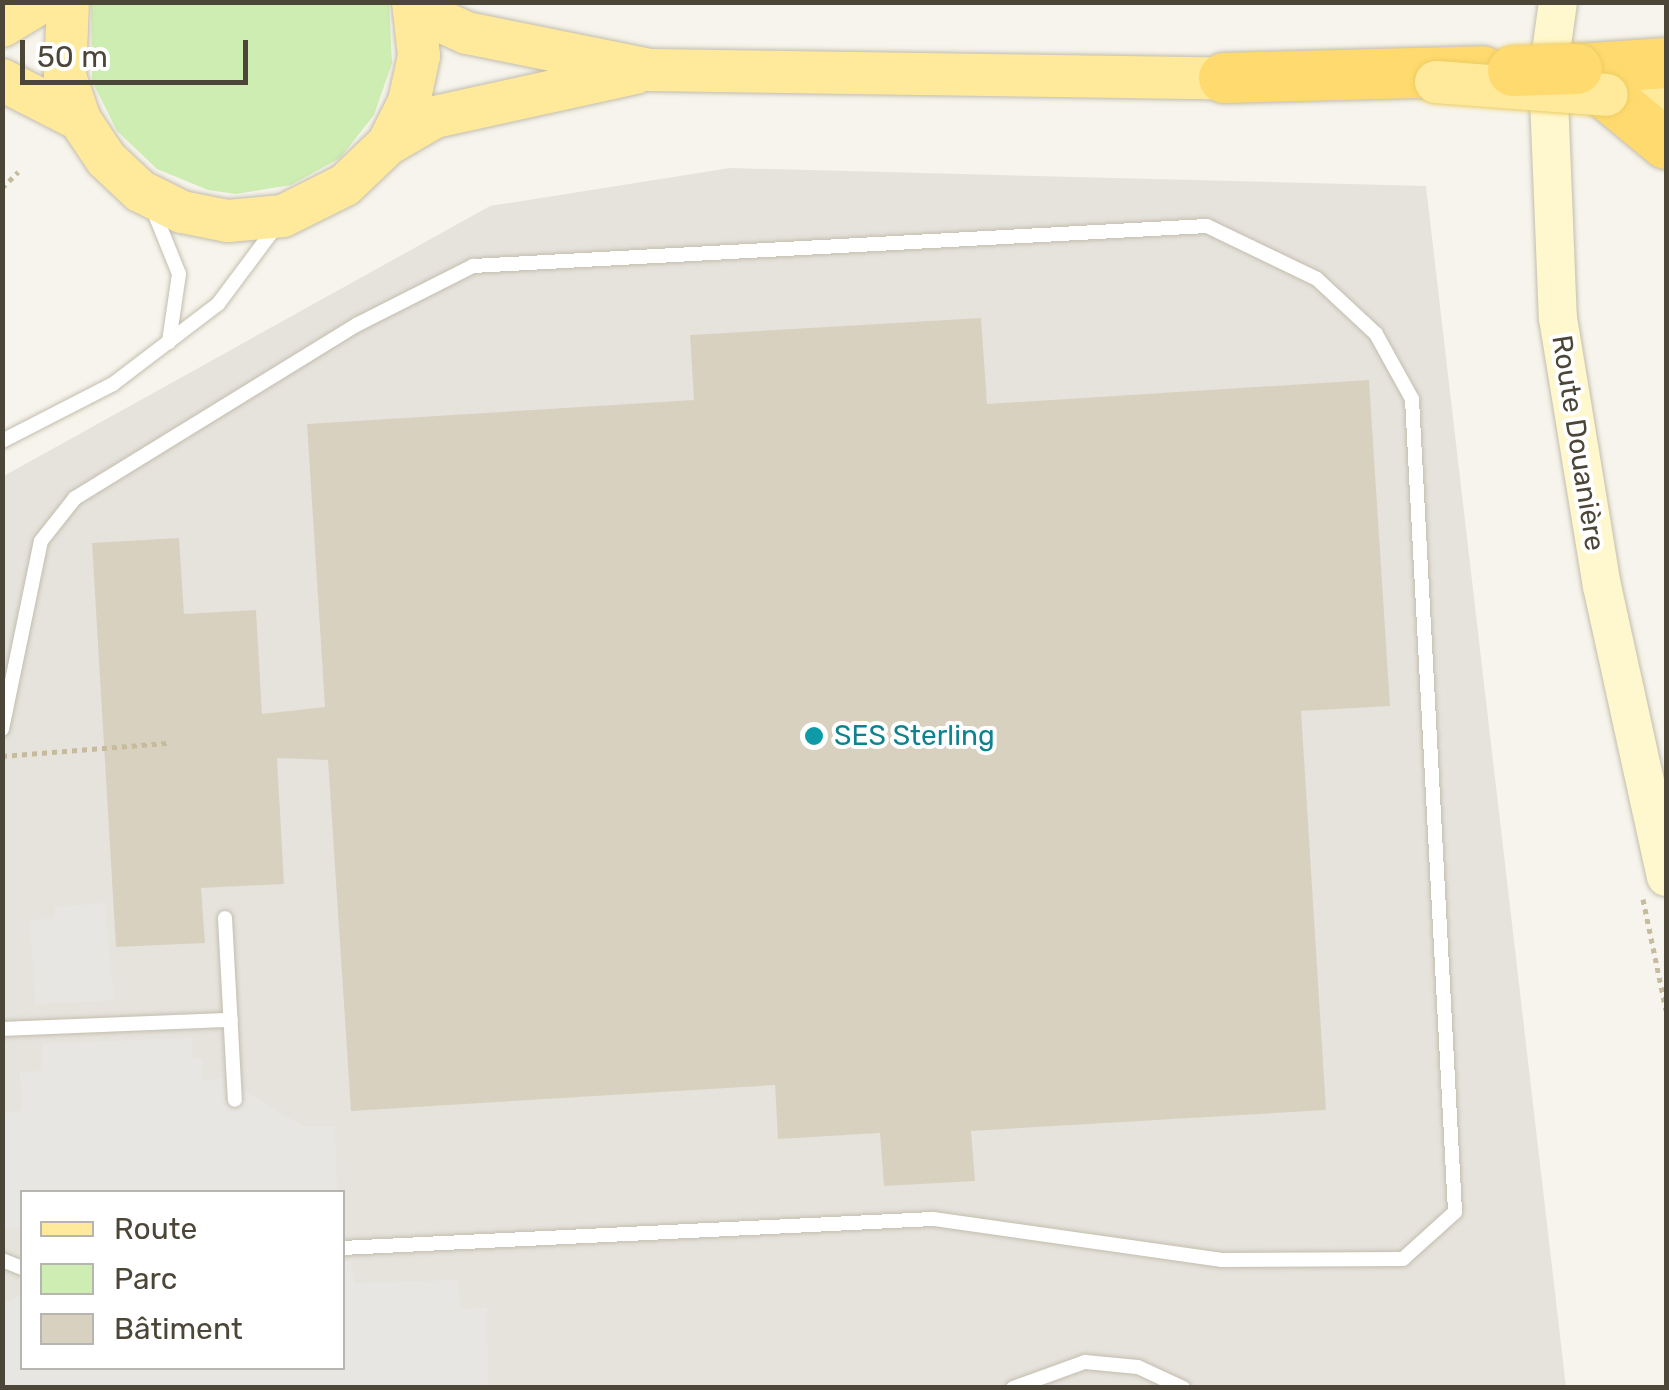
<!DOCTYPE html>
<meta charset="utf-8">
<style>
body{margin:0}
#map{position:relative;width:1669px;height:1390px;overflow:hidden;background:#f6f4ec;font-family:Rubik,sans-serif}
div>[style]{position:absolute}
.industrial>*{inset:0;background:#e6e3dd}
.green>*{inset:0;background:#ceedb2}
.parking>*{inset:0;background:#e8e6e3}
.building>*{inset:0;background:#d9d1c0}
.path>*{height:5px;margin-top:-2.5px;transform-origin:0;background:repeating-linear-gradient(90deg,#c6bb9d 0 5px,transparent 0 10px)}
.roads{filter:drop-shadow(0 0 2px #c3bdad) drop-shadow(0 0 2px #c3bdad)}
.lane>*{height:14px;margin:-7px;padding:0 7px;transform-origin:7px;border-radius:7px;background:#fff}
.secondary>*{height:38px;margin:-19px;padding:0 19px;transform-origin:19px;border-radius:19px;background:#fff7cd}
.primary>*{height:42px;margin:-21px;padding:0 21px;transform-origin:21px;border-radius:21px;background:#ffea9c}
.highway>*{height:50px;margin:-25px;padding:0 25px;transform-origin:25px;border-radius:25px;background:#ffda6e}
.bridges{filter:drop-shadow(0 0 2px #eccd64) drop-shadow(0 0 2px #eccd64)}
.primary-bridge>*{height:42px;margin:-21px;padding:0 21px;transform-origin:21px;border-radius:21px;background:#ffea9c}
.highway-bridge>*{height:50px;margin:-25px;padding:0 25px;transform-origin:25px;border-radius:25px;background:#ffda6e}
.dots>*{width:28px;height:28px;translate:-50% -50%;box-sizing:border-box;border:5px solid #fff;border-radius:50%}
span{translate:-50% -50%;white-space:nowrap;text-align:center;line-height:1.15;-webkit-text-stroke:8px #fff;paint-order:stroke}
.street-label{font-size:28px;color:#4c4638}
.culture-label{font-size:28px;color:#0d838f}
.left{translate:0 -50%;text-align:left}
.frame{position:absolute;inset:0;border:5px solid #4c4638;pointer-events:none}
.legend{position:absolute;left:20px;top:1190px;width:325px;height:180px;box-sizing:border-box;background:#fff;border:2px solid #b7b5af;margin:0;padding:12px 18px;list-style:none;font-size:30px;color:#4c4638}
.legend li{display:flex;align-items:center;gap:20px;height:50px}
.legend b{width:50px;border:2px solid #b7b5af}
.scale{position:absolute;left:20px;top:40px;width:228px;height:45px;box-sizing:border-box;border:5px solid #4c4638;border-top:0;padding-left:12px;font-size:30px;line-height:35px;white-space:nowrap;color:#4c4638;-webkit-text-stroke:8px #fff;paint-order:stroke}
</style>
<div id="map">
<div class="industrial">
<i style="clip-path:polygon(evenodd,730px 168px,1426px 186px,1566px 1387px,3px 1387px,2px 477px,490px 206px,730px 168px,22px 1192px,342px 1192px,342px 1368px,22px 1368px,22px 1192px)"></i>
</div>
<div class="green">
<i style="clip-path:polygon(91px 3px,389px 3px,392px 63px,374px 115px,340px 158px,291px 185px,236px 194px,208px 190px,157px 169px,117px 131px,92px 81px)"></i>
</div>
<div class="parking">
<i style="clip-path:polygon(105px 903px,114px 1000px,35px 1004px,30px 920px,54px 919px,55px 907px)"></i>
<i style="clip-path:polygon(192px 1038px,192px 1058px,203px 1059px,203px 1081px,222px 1078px,304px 1127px,335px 1127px,337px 1192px,22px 1192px,22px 1230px,3px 1227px,3px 1112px,22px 1111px,20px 1072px,42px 1071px,42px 1044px)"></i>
<i style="clip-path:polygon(351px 1261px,354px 1283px,458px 1280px,461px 1309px,487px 1308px,488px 1387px,3px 1387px,3px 1304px,22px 1294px,22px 1368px,342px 1368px,343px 1262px)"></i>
</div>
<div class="building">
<i style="clip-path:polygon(981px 318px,987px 404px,1369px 380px,1390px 706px,1301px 711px,1326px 1110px,971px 1131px,975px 1181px,884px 1186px,880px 1133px,778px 1139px,775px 1085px,351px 1111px,328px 760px,277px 758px,284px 884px,201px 888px,205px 943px,116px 947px,92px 543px,179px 538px,184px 614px,256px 610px,262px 714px,325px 707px,307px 424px,694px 400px,690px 335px)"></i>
</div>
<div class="path">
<i style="left:2px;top:188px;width:23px;rotate:-45deg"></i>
<i style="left:2px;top:756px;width:168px;rotate:-4.5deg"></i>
<i style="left:1643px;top:899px;width:113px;rotate:78.3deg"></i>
</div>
<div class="roads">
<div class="lane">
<i style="left:154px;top:212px;width:67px;rotate:68deg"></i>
<i style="left:179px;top:274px;width:69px;rotate:98.4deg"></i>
<i style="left:2px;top:441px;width:125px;rotate:-27.2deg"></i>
<i style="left:113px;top:384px;width:132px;rotate:-37.3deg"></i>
<i style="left:218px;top:304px;width:99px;rotate:-53.2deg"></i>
<i style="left:2px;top:729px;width:192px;rotate:-78.3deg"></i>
<i style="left:41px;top:541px;width:55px;rotate:-51.7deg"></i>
<i style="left:75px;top:498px;width:332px;rotate:-31.6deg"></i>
<i style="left:358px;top:324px;width:129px;rotate:-26.8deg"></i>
<i style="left:473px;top:266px;width:735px;rotate:-3.12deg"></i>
<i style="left:1207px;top:226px;width:122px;rotate:25.7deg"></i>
<i style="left:1317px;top:279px;width:81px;rotate:43deg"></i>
<i style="left:1376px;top:334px;width:74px;rotate:61deg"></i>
<i style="left:1412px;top:399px;width:814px;rotate:86.97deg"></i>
<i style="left:1455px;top:1212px;width:70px;rotate:137.9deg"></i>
<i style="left:1403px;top:1259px;width:181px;rotate:179.7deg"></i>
<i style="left:1222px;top:1260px;width:292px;rotate:-171.9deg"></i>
<i style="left:933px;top:1219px;width:592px;rotate:177.19deg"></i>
<i style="left:225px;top:918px;width:182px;rotate:86.9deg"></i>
<i style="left:2px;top:1029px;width:229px;rotate:-2.3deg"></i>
<i style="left:2px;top:1260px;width:22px;rotate:22deg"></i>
<i style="left:1013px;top:1388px;width:77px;rotate:-19.9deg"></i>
<i style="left:1085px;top:1362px;width:53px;rotate:5.4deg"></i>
<i style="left:1138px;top:1367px;width:50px;rotate:25deg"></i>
</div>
<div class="secondary">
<i style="left:1558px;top:2px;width:72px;rotate:98deg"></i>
<i style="left:1548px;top:73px;width:245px;rotate:87.7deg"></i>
<i style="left:1558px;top:318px;width:272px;rotate:80.7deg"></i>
<i style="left:1602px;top:586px;width:298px;rotate:77.6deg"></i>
</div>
<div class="primary">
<i style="left:68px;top:2px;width:74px;rotate:92.3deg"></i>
<i style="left:65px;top:76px;width:46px;rotate:71.2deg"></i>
<i style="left:80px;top:120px;width:47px;rotate:56.3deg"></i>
<i style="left:106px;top:159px;width:47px;rotate:43.3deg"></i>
<i style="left:140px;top:191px;width:47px;rotate:26.6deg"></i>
<i style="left:182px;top:212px;width:47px;rotate:11.1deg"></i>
<i style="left:228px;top:221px;width:55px;rotate:-5.2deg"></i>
<i style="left:283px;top:216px;width:69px;rotate:-26.6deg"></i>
<i style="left:345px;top:185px;width:59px;rotate:-43.6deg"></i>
<i style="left:388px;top:144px;width:54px;rotate:-29.9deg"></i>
<i style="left:435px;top:117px;width:205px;rotate:-12.4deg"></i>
<i style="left:416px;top:10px;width:56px;rotate:24.3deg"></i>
<i style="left:467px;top:33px;width:187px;rotate:11.4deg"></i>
<i style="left:650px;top:70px;width:607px;rotate:0.85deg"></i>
<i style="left:2px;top:26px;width:47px;rotate:-31deg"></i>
<i style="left:2px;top:80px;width:88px;rotate:27.1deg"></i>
<i style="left:1607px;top:95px;width:59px;rotate:1deg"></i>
<i style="left:388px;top:144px;width:47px;rotate:-63.4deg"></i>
<i style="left:409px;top:102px;width:47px;rotate:-77.7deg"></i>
<i style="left:419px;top:56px;width:54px;rotate:-96.3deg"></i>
</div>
<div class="highway">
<i style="left:1577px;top:69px;width:89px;rotate:-3.9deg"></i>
<i style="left:1224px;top:78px;width:259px;rotate:-1.5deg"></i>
<i style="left:1607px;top:95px;width:77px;rotate:39.7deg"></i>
</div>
</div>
<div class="bridges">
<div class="primary-bridge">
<i style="left:1436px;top:82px;width:171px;rotate:4.3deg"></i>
</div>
<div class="highway-bridge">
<i style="left:1513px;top:71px;width:64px;rotate:-1.8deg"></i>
</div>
</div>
<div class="dots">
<i style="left:814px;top:736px;background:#0f9aa8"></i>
</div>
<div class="street-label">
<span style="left:1578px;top:443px;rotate:81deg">Route Douanière</span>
</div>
<div class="culture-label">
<span class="left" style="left:834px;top:736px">SES Sterling</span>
</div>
<div class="frame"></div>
<ul class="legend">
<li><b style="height:12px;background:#ffea9c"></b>Route</li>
<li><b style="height:28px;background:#ceedb2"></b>Parc</li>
<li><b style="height:28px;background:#d9d1c0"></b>Bâtiment</li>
</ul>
<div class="scale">50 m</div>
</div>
